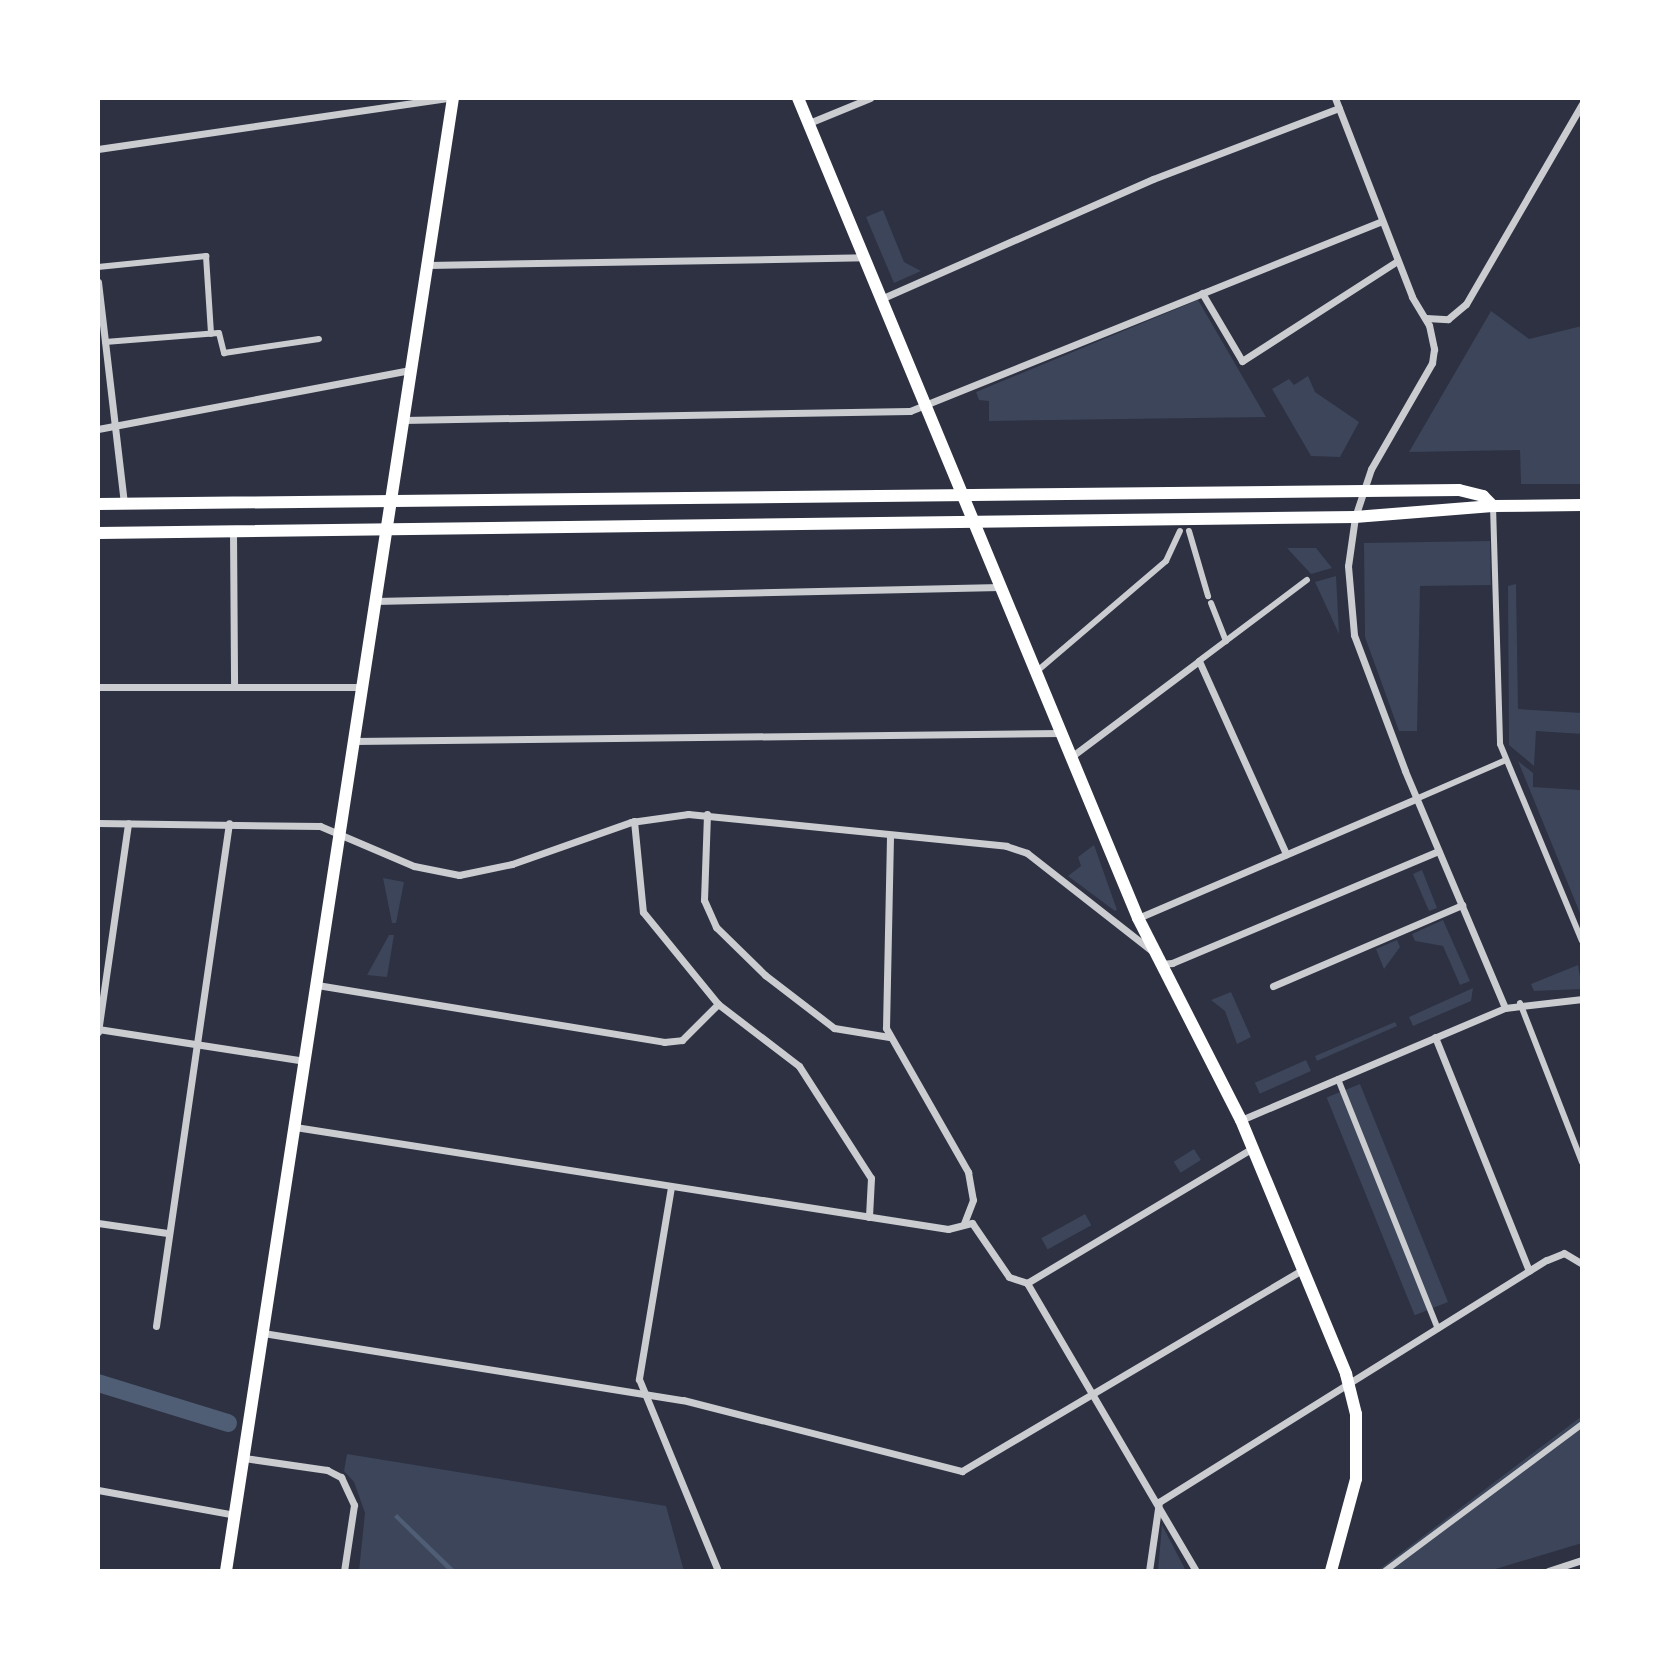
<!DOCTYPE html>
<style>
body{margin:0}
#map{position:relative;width:1680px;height:1669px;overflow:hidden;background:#2d3142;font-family:"Fira Sans Condensed",sans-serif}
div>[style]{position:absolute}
.green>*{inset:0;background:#3c4559;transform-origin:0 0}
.water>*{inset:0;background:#4f5d75}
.canal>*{height:18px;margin:-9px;padding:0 9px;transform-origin:9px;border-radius:9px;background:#4f5d75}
.pedestrian>*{height:6px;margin:-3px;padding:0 3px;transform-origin:3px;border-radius:3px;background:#caccd0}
.minor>*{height:7px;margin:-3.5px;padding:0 3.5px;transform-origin:3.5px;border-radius:3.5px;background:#caccd0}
.secondary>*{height:12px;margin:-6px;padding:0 6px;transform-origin:6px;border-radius:6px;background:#fff}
span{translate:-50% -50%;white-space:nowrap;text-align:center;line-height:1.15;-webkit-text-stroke:7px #fff;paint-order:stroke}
.frame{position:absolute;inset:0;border:100px solid #fff;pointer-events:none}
</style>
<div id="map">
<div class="green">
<i style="clip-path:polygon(883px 210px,904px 262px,921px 271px,894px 283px,866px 217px)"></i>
<i style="clip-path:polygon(1198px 300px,1266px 417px,989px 421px,989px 401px,979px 400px,976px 392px)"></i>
<i style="clip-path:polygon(1491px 311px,1529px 339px,1582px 326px,1582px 484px,1521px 484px,1520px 450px,1409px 452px)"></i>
<i style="clip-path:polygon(1308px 376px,1315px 392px,1359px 422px,1340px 457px,1311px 456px,1272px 389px,1289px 379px,1294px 385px)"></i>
<i style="clip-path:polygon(1490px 541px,1491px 585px,1420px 586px,1417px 731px,1399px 731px,1365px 637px,1364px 543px)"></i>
<i style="clip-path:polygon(1287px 548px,1316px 548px,1332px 568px,1311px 574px)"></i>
<i style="clip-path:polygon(1336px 576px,1339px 634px,1315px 582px)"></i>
<i style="clip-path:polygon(1516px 584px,1518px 709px,1582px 713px,1582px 734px,1536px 731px,1534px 766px,1509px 745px,1508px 586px)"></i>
<i style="clip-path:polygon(1518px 761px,1533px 773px,1533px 787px,1580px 790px,1582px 918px)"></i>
<i style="clip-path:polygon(1094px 845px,1117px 910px,1115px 911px,1068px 876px,1081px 866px,1078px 857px)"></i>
<i style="clip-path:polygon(1422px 870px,1437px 908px,1429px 911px,1413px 874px)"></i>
<i style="clip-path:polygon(383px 878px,404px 882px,396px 923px,392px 923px)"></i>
<i style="clip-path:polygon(1443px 920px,1470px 981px,1460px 985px,1443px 946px,1415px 941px,1412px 934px)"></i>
<i style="clip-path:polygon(389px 935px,394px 935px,387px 977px,367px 975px)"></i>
<i style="clip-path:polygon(1397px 940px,1400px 947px,1384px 969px,1376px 949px)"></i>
<i style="clip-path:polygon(1578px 965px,1582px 989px,1534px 991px,1531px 984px)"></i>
<i style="clip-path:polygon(1473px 988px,1471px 1001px,1413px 1026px,1409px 1017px)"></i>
<i style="clip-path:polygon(1231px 992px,1251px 1037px,1237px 1044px,1225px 1011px,1211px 1000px)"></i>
<i style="clip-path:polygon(1395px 1022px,1397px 1026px,1317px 1061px,1315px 1056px)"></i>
<i style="left:1306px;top:1060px;width:12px;height:56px;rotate:66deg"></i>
<i style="left:1360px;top:1084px;width:235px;height:36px;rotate:68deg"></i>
<i style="left:1194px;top:1149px;width:13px;height:24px;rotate:58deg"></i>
<i style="left:1085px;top:1214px;width:13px;height:50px;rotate:61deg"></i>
<i style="clip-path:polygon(1582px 1416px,1582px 1543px,1489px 1571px,1377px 1571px)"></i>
<i style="clip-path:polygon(347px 1454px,666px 1506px,684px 1571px,359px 1571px,365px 1513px,354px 1482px,344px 1471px)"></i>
<i style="clip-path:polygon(1162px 1525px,1186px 1571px,1158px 1571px)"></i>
</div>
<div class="water">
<i style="clip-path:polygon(397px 1514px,456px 1571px,449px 1571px,394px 1517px)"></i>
</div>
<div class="canal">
<i style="left:98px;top:1383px;width:136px;rotate:17.1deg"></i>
</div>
<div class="pedestrian">
<i style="left:98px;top:267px;width:109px;rotate:-5.8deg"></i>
<i style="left:206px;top:256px;width:78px;rotate:86.3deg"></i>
<i style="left:105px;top:342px;width:114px;rotate:-4.5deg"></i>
<i style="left:219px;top:333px;width:21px;rotate:76deg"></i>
<i style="left:224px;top:353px;width:96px;rotate:-8.4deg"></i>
<i style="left:1493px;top:506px;width:238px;rotate:88.3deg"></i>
<i style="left:1500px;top:744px;width:213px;rotate:67.4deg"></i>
<i style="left:1189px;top:531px;width:68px;rotate:73.7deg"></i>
<i style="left:1211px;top:603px;width:41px;rotate:68.5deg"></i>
<i style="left:1199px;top:661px;width:135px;rotate:-36.9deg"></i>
<i style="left:1036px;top:672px;width:171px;rotate:-40.5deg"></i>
<i style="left:1166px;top:561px;width:33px;rotate:-65deg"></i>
<i style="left:1416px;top:799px;width:98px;rotate:-23.4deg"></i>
<i style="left:1520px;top:1003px;width:171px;rotate:68.7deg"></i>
<i style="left:1338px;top:1079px;width:269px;rotate:68.2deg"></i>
<i style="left:1385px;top:1571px;width:246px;rotate:-36.7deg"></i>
</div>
<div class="minor">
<i style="left:1335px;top:98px;width:213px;rotate:68.8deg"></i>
<i style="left:1412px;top:297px;width:33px;rotate:59deg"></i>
<i style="left:1429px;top:325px;width:25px;rotate:78deg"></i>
<i style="left:1434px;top:349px;width:14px;rotate:98deg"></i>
<i style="left:1432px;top:363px;width:122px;rotate:119.9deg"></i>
<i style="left:1371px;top:469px;width:51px;rotate:108.4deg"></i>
<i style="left:1355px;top:517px;width:49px;rotate:98.1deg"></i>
<i style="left:1348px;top:566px;width:69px;rotate:85deg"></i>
<i style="left:1354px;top:635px;width:145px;rotate:69.4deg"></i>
<i style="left:1405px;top:771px;width:257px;rotate:67.1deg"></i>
<i style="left:809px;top:123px;width:66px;rotate:-22.3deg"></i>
<i style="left:98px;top:149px;width:355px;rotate:-8.3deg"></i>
<i style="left:428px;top:265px;width:437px;rotate:-1deg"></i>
<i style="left:98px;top:282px;width:223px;rotate:83.3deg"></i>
<i style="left:1202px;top:293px;width:79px;rotate:59.5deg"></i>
<i style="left:1242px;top:361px;width:184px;rotate:-32.8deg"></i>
<i style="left:883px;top:298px;width:295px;rotate:-23.8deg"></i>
<i style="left:1153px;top:179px;width:199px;rotate:-20.9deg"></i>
<i style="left:1426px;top:318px;width:22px;rotate:3deg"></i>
<i style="left:1448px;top:319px;width:23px;rotate:-40deg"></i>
<i style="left:1466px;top:304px;width:231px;rotate:-59.9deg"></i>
<i style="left:403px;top:420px;width:507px;rotate:-1.02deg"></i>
<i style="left:910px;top:411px;width:509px;rotate:-21.93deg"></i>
<i style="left:98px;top:429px;width:319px;rotate:-10.7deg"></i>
<i style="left:233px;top:531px;width:154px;rotate:89.6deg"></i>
<i style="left:375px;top:601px;width:625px;rotate:-1.28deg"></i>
<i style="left:98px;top:687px;width:263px"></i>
<i style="left:354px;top:741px;width:706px;rotate:-0.65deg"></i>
<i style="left:1071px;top:757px;width:160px;rotate:-36.9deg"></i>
<i style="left:1199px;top:661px;width:212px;rotate:65.7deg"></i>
<i style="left:707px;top:814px;width:86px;rotate:92deg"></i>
<i style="left:704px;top:900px;width:30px;rotate:66deg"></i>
<i style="left:716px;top:927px;width:69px;rotate:44.4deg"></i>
<i style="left:765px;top:975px;width:87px;rotate:37.5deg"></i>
<i style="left:834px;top:1028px;width:56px;rotate:9.3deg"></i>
<i style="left:634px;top:821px;width:91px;rotate:84.4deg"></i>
<i style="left:643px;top:912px;width:119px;rotate:50.8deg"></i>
<i style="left:718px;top:1004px;width:102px;rotate:37.4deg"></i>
<i style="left:799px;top:1066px;width:133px;rotate:57.3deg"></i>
<i style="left:871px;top:1178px;width:39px;rotate:93deg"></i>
<i style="left:98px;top:823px;width:222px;rotate:0.8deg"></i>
<i style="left:320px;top:826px;width:102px;rotate:23.1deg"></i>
<i style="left:414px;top:866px;width:46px;rotate:11.3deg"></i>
<i style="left:459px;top:875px;width:54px;rotate:-11.7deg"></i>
<i style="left:512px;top:864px;width:126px;rotate:-19.4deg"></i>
<i style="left:631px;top:822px;width:58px;rotate:-8deg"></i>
<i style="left:688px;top:814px;width:320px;rotate:5.7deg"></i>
<i style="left:1006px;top:846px;width:22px;rotate:18deg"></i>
<i style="left:1027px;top:853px;width:159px;rotate:38.1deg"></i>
<i style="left:890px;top:837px;width:191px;rotate:91.2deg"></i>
<i style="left:886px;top:1028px;width:166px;rotate:60.3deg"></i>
<i style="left:968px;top:1172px;width:28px;rotate:80deg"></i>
<i style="left:973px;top:1200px;width:25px;rotate:111deg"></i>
<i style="left:1138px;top:918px;width:302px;rotate:-23.2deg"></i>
<i style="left:1161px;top:964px;width:11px;rotate:-5deg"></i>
<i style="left:1172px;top:963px;width:289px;rotate:-22.8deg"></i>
<i style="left:317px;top:985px;width:352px;rotate:9.3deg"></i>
<i style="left:664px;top:1042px;width:18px;rotate:-6deg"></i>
<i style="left:682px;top:1040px;width:51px;rotate:-45deg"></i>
<i style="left:1273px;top:986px;width:206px;rotate:-23.2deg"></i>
<i style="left:98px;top:1029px;width:208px;rotate:8.8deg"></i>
<i style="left:98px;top:1032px;width:211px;rotate:-81.8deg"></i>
<i style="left:1435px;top:1037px;width:252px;rotate:68.1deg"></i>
<i style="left:1241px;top:1120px;width:287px;rotate:-23deg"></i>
<i style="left:1505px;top:1008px;width:78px;rotate:-6.7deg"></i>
<i style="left:295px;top:1127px;width:661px;rotate:8.88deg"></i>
<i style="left:948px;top:1229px;width:25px;rotate:-14deg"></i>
<i style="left:972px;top:1223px;width:65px;rotate:55.6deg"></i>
<i style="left:1009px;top:1277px;width:19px;rotate:18deg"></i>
<i style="left:671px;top:1187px;width:195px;rotate:99.5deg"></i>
<i style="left:639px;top:1379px;width:208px;rotate:67.6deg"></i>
<i style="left:98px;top:1223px;width:70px;rotate:8.2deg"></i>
<i style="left:1027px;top:1283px;width:334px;rotate:59.6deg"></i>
<i style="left:1027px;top:1283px;width:263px;rotate:-30.9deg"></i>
<i style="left:156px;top:1326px;width:508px;rotate:-81.74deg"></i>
<i style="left:263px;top:1333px;width:425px;rotate:9.1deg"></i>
<i style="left:683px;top:1400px;width:288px;rotate:14.3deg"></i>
<i style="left:962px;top:1471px;width:396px;rotate:-30.6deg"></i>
<i style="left:244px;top:1458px;width:84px;rotate:8.2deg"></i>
<i style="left:327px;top:1470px;width:16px;rotate:27deg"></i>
<i style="left:341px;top:1477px;width:31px;rotate:65deg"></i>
<i style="left:354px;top:1505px;width:67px;rotate:98.6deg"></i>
<i style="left:98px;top:1490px;width:139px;rotate:10.3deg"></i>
<i style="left:1149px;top:1571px;width:70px;rotate:-81.8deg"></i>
<i style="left:1159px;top:1502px;width:457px;rotate:-32deg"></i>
<i style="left:1547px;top:1260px;width:18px;rotate:-22deg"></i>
<i style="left:1564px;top:1253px;width:21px;rotate:31deg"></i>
<i style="left:1548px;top:1571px;width:36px;rotate:-18deg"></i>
</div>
<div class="secondary">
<i style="left:798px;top:98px;width:888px;rotate:67.48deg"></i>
<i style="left:1138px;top:918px;width:227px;rotate:63deg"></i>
<i style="left:1241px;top:1120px;width:275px;rotate:67.5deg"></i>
<i style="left:1346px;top:1374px;width:41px;rotate:76deg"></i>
<i style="left:1356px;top:1414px;width:65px;rotate:90deg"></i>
<i style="left:1356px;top:1479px;width:95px;rotate:105.2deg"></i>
<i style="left:98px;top:504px;width:1361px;rotate:-0.59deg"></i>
<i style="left:1459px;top:490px;width:25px;rotate:14deg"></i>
<i style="left:1483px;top:496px;width:14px;rotate:45deg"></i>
<i style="left:98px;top:533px;width:1257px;rotate:-0.73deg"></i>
<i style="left:1355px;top:517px;width:138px;rotate:-4.6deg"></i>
<i style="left:1493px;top:506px;width:89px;rotate:-0.6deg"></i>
<i style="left:226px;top:1571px;width:1490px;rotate:-81.24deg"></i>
</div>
<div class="frame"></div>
</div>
